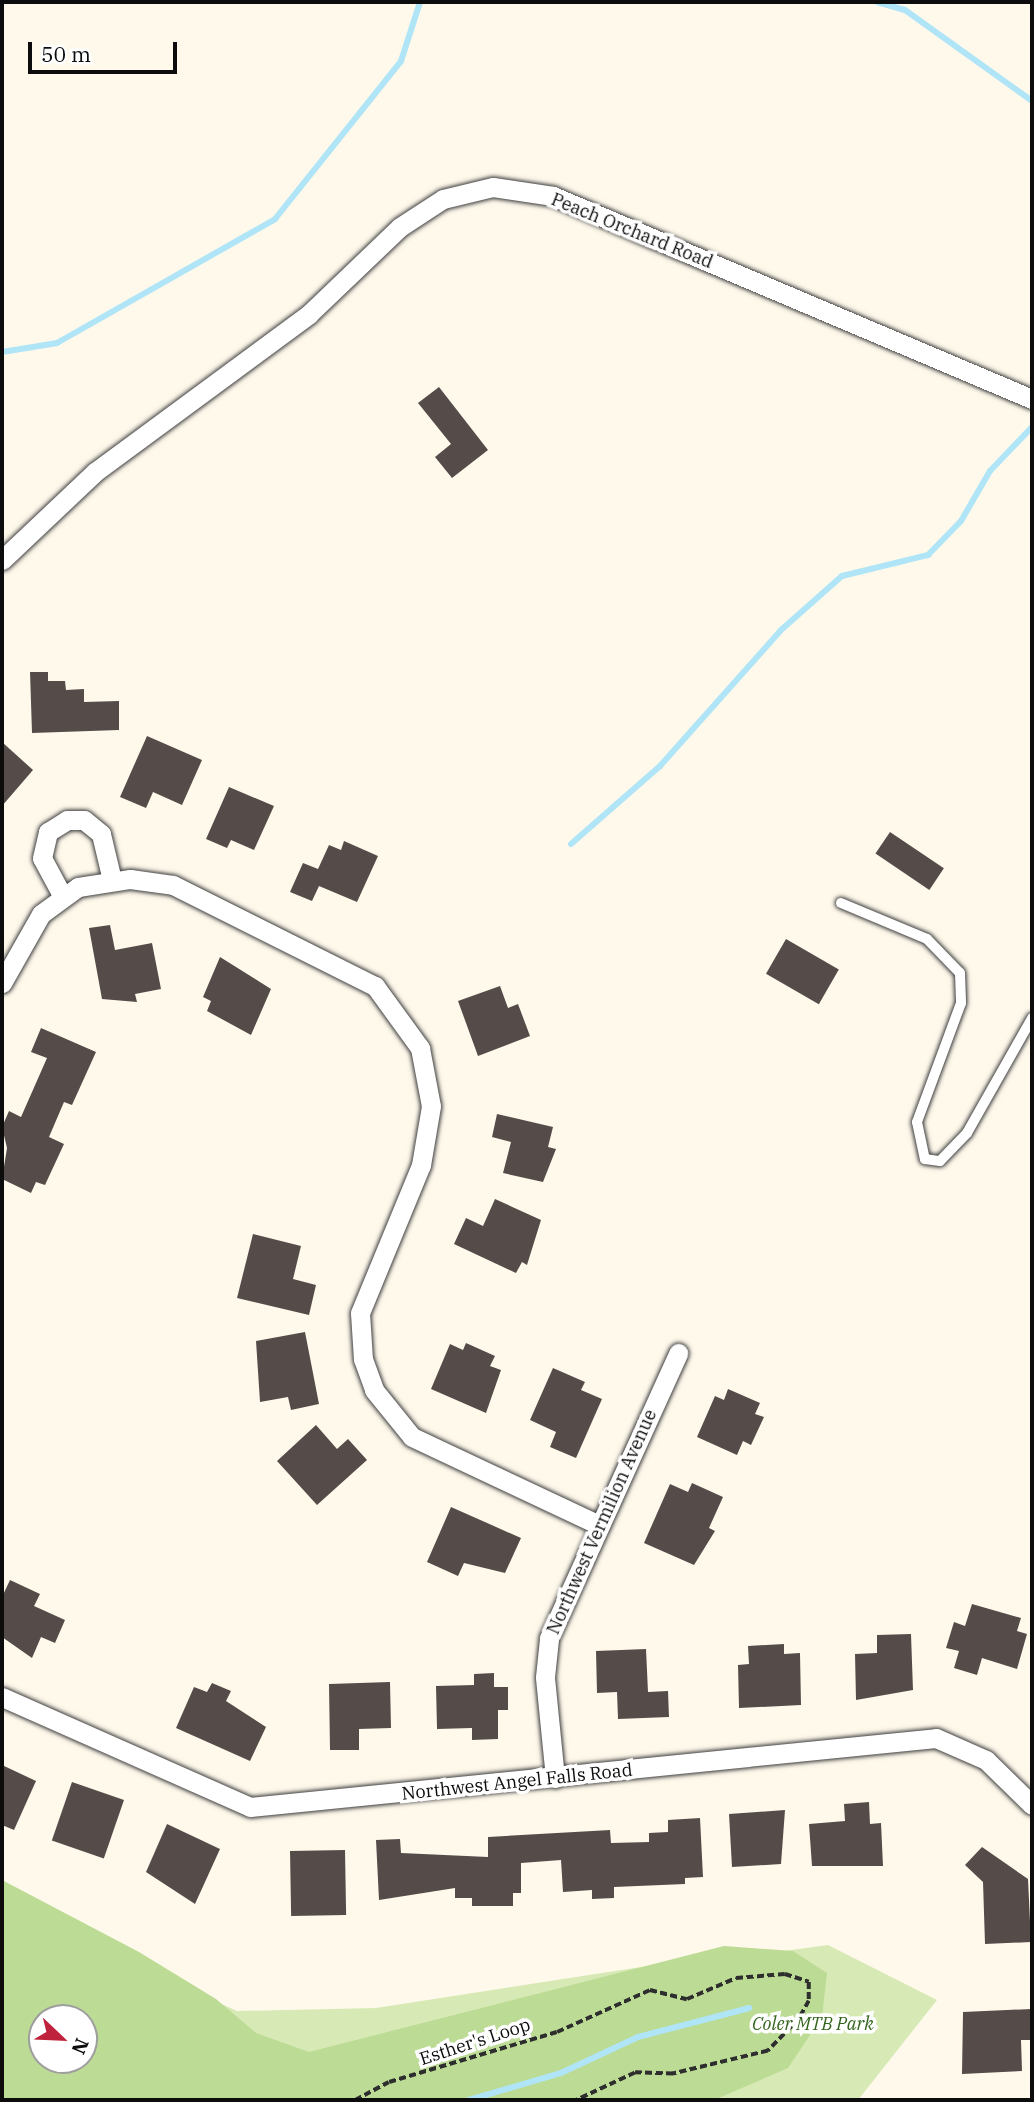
<!DOCTYPE html>
<style>
body{margin:0}
#map{position:relative;width:1034px;height:2102px;overflow:hidden;background:#fff9ec;font-family:"IBM Plex Serif",serif}
div>[style]{position:absolute}
.green>*{inset:0;background:#d7eab5}
.forest>*{inset:0;background:#bcdb94}
.stream>*{height:6px;margin:-3px;padding:0 3px;transform-origin:3px;border-radius:3px;background:#b0e5f7}
.building>*{inset:0;background:#554c49;transform-origin:0 0}
.path>*{height:3.5px;margin-top:-1.75px;transform-origin:0;background:repeating-linear-gradient(90deg,#2e2e2e 0 7px,transparent 0 10.5px)}
.roads{filter:drop-shadow(0 0 2px #3f3f3f) drop-shadow(0 0 2px #3f3f3f)}
.lane>*{height:10px;margin:-5px;padding:0 5px;transform-origin:5px;border-radius:5px;background:#fff}
.street>*{height:19px;margin:-9.5px;padding:0 9.5px;transform-origin:9.5px;border-radius:9.5px;background:#fff}
span{translate:-50% -50%;white-space:nowrap;text-align:center;line-height:1.15;-webkit-text-stroke:7px #fff;paint-order:stroke}
.street-label{font-size:18px;color:#0c0c0c}
.park-label{font-size:18px;color:#34651c;font-style:italic}
.frame{position:absolute;inset:0;border:4px solid #0c0c0c;pointer-events:none}
.north{position:absolute;left:28px;top:2004px;width:70px;height:70px;box-sizing:border-box;background:#fff;border:2px solid #9e9e9e;border-radius:50%;rotate:113deg;font-size:19px;font-weight:700;line-height:28px;text-align:center;color:#0c0c0c}
.north::after{content:'';display:block;margin:auto;width:24px;height:32px;background:#be223c;clip-path:polygon(50% 0,100% 100%,50% 72%,0 100%)}
.scale{position:absolute;left:28px;top:42px;width:149px;height:32px;box-sizing:border-box;border:4px solid #0c0c0c;border-top:0;padding-left:9px;font-size:21px;line-height:24px;white-space:nowrap;color:#0c0c0c;-webkit-text-stroke:5px #fff;paint-order:stroke}
</style>
<div id="map">
<div class="green">
<i style="clip-path:polygon(evenodd,2px 1904px,237px 2011px,376px 2008px,738px 1952px,740px 1957px,828px 1945px,937px 2000px,858px 2100px,2px 2100px,2px 1904px,42px 2018px,84px 2018px,84px 2060px,42px 2060px,42px 2018px)"></i>
</div>
<div class="forest">
<i style="clip-path:polygon(evenodd,2px 1880px,139px 1952px,216px 1999px,256px 2033px,309px 2052px,724px 1946px,793px 1951px,827px 1973px,822px 2017px,788px 2068px,714px 2100px,2px 2100px,2px 1880px,42px 2018px,84px 2018px,84px 2060px,42px 2060px,42px 2018px)"></i>
</div>
<div class="stream">
<i style="left:877px;top:2px;width:29px;rotate:16deg"></i>
<i style="left:905px;top:10px;width:156px;rotate:35.6deg"></i>
<i style="left:2px;top:352px;width:56px;rotate:-9.3deg"></i>
<i style="left:57px;top:343px;width:251px;rotate:-29.6deg"></i>
<i style="left:275px;top:219px;width:202px;rotate:-51.4deg"></i>
<i style="left:401px;top:61px;width:62px;rotate:-72.1deg"></i>
<i style="left:571px;top:844px;width:118px;rotate:-41.2deg"></i>
<i style="left:660px;top:766px;width:182px;rotate:-48.3deg"></i>
<i style="left:781px;top:630px;width:81px;rotate:-41.5deg"></i>
<i style="left:842px;top:576px;width:89px;rotate:-13.7deg"></i>
<i style="left:928px;top:555px;width:47px;rotate:-45.9deg"></i>
<i style="left:961px;top:521px;width:58px;rotate:-59.9deg"></i>
<i style="left:990px;top:471px;width:61px;rotate:-46.3deg"></i>
<i style="left:469px;top:2100px;width:96px;rotate:-16.4deg"></i>
<i style="left:561px;top:2073px;width:85px;rotate:-25.1deg"></i>
<i style="left:638px;top:2037px;width:115px;rotate:-14.6deg"></i>
</div>
<div class="building">
<i style="clip-path:polygon(439px 387px,488px 450px,452px 478px,435px 457px,451px 444px,418px 403px)"></i>
<i style="clip-path:polygon(30px 672px,48px 672px,48px 681px,65px 681px,66px 690px,84px 689px,84px 702px,119px 701px,119px 730px,32px 733px)"></i>
<i style="clip-path:polygon(147px 736px,202px 760px,182px 805px,153px 792px,146px 808px,120px 797px)"></i>
<i style="clip-path:polygon(2px 742px,33px 770px,2px 806px)"></i>
<i style="clip-path:polygon(229px 787px,274px 806px,254px 850px,231px 840px,227px 848px,206px 839px)"></i>
<i style="left:890px;top:832px;width:65px;height:26px;rotate:34deg"></i>
<i style="clip-path:polygon(344px 841px,378px 856px,357px 902px,319px 886px,312px 901px,290px 892px,303px 863px,318px 869px,329px 845px,341px 850px)"></i>
<i style="clip-path:polygon(110px 925px,115px 950px,152px 943px,161px 989px,135px 994px,137px 1002px,102px 999px,89px 928px)"></i>
<i style="left:786px;top:939px;width:61px;height:40px;rotate:30deg"></i>
<i style="clip-path:polygon(220px 957px,271px 989px,251px 1035px,207px 1011px,211px 1001px,203px 997px)"></i>
<i style="clip-path:polygon(500px 986px,508px 1008px,518px 1004px,530px 1036px,478px 1056px,458px 1001px)"></i>
<i style="clip-path:polygon(41px 1028px,96px 1052px,72px 1105px,64px 1102px,49px 1137px,64px 1144px,45px 1185px,36px 1182px,31px 1193px,2px 1179px,7px 1148px,2px 1127px,9px 1111px,21px 1117px,47px 1058px,31px 1052px)"></i>
<i style="clip-path:polygon(497px 1114px,553px 1127px,548px 1147px,556px 1149px,543px 1182px,503px 1173px,511px 1142px,492px 1137px)"></i>
<i style="clip-path:polygon(495px 1199px,541px 1220px,527px 1265px,522px 1262px,516px 1273px,454px 1244px,466px 1218px,483px 1226px)"></i>
<i style="clip-path:polygon(253px 1234px,301px 1246px,293px 1279px,316px 1285px,309px 1315px,237px 1298px)"></i>
<i style="clip-path:polygon(305px 1332px,319px 1404px,291px 1410px,288px 1397px,260px 1402px,256px 1341px)"></i>
<i style="clip-path:polygon(466px 1343px,495px 1356px,490px 1366px,501px 1370px,486px 1413px,431px 1389px,450px 1344px,463px 1350px)"></i>
<i style="clip-path:polygon(553px 1368px,585px 1382px,581px 1390px,602px 1399px,576px 1458px,550px 1447px,556px 1432px,530px 1420px)"></i>
<i style="clip-path:polygon(728px 1389px,760px 1403px,755px 1414px,764px 1417px,751px 1445px,743px 1441px,737px 1455px,697px 1437px,715px 1396px,724px 1400px)"></i>
<i style="clip-path:polygon(316px 1425px,337px 1449px,348px 1439px,367px 1460px,317px 1505px,277px 1461px)"></i>
<i style="clip-path:polygon(692px 1483px,723px 1497px,709px 1528px,715px 1531px,694px 1565px,644px 1543px,670px 1484px,688px 1492px)"></i>
<i style="clip-path:polygon(451px 1507px,521px 1538px,505px 1573px,464px 1563px,458px 1576px,427px 1562px)"></i>
<i style="clip-path:polygon(10px 1580px,40px 1594px,34px 1606px,65px 1620px,55px 1643px,41px 1637px,32px 1658px,2px 1637px,2px 1597px)"></i>
<i style="clip-path:polygon(972px 1604px,1021px 1618px,1017px 1631px,1027px 1634px,1017px 1669px,982px 1658px,977px 1675px,954px 1668px,959px 1651px,946px 1648px,954px 1622px,965px 1626px)"></i>
<i style="clip-path:polygon(911px 1634px,913px 1690px,856px 1700px,855px 1654px,877px 1653px,877px 1635px)"></i>
<i style="clip-path:polygon(784px 1644px,784px 1654px,800px 1653px,801px 1705px,739px 1708px,738px 1665px,749px 1664px,748px 1646px)"></i>
<i style="clip-path:polygon(646px 1649px,648px 1692px,668px 1691px,669px 1717px,618px 1719px,617px 1692px,597px 1693px,596px 1651px)"></i>
<i style="clip-path:polygon(494px 1673px,494px 1687px,508px 1687px,508px 1710px,498px 1710px,498px 1739px,472px 1740px,472px 1728px,437px 1729px,436px 1686px,474px 1685px,474px 1674px)"></i>
<i style="clip-path:polygon(390px 1682px,391px 1728px,359px 1729px,359px 1750px,330px 1750px,329px 1684px)"></i>
<i style="clip-path:polygon(212px 1683px,231px 1691px,226px 1701px,266px 1727px,250px 1761px,176px 1728px,194px 1687px,207px 1692px)"></i>
<i style="clip-path:polygon(2px 1765px,36px 1781px,14px 1830px,2px 1825px)"></i>
<i style="left:72px;top:1782px;width:55px;height:62px;rotate:19deg"></i>
<i style="clip-path:polygon(869px 1802px,870px 1824px,881px 1823px,883px 1866px,812px 1866px,809px 1824px,845px 1821px,844px 1804px)"></i>
<i style="clip-path:polygon(785px 1810px,781px 1864px,732px 1867px,729px 1814px)"></i>
<i style="clip-path:polygon(700px 1818px,703px 1877px,685px 1878px,685px 1884px,614px 1887px,614px 1898px,592px 1899px,592px 1890px,563px 1892px,561px 1860px,521px 1863px,521px 1893px,513px 1893px,513px 1906px,472px 1906px,472px 1898px,455px 1898px,455px 1888px,379px 1900px,376px 1840px,400px 1839px,401px 1853px,488px 1857px,488px 1837px,610px 1830px,611px 1843px,649px 1842px,649px 1833px,668px 1832px,668px 1820px)"></i>
<i style="clip-path:polygon(167px 1824px,220px 1849px,195px 1904px,146px 1872px)"></i>
<i style="clip-path:polygon(982px 1847px,1028px 1879px,1031px 1942px,985px 1944px,983px 1882px,965px 1865px)"></i>
<i style="left:345px;top:1850px;width:65px;height:55px;rotate:89deg"></i>
<i style="clip-path:polygon(1031px 2009px,1032px 2040px,1021px 2040px,1022px 2071px,962px 2074px,963px 2012px)"></i>
</div>
<div class="path">
<i style="left:355px;top:2100px;width:38px;rotate:-28deg"></i>
<i style="left:389px;top:2082px;width:175px;rotate:-16.6deg"></i>
<i style="left:557px;top:2032px;width:102px;rotate:-24.3deg"></i>
<i style="left:650px;top:1990px;width:38px;rotate:14deg"></i>
<i style="left:687px;top:1999px;width:53px;rotate:-23.2deg"></i>
<i style="left:736px;top:1978px;width:49px;rotate:-4.7deg"></i>
<i style="left:785px;top:1974px;width:25px;rotate:18deg"></i>
<i style="left:809px;top:1982px;width:19px;rotate:90deg"></i>
<i style="left:809px;top:2001px;width:21px;rotate:119deg"></i>
<i style="left:799px;top:2019px;width:45px;rotate:134.1deg"></i>
<i style="left:768px;top:2051px;width:98px;rotate:166.4deg"></i>
<i style="left:673px;top:2074px;width:38px;rotate:-178deg"></i>
<i style="left:635px;top:2073px;width:64px;rotate:155deg"></i>
</div>
<div class="roads">
<div class="lane">
<i style="left:841px;top:903px;width:93px;rotate:22.7deg"></i>
<i style="left:927px;top:939px;width:47px;rotate:45.9deg"></i>
<i style="left:960px;top:973px;width:30px;rotate:88deg"></i>
<i style="left:961px;top:1003px;width:127px;rotate:110.3deg"></i>
<i style="left:917px;top:1122px;width:38px;rotate:78deg"></i>
<i style="left:925px;top:1159px;width:15px;rotate:8deg"></i>
<i style="left:940px;top:1161px;width:39px;rotate:-46deg"></i>
<i style="left:967px;top:1133px;width:132px;rotate:-60.5deg"></i>
</div>
<div class="street">
<i style="left:2px;top:560px;width:128px;rotate:-43.4deg"></i>
<i style="left:95px;top:472px;width:266px;rotate:-36.4deg"></i>
<i style="left:309px;top:314px;width:126px;rotate:-43.7deg"></i>
<i style="left:400px;top:227px;width:51px;rotate:-33.1deg"></i>
<i style="left:443px;top:199px;width:51px;rotate:-13.5deg"></i>
<i style="left:493px;top:187px;width:61px;rotate:8.5deg"></i>
<i style="left:553px;top:196px;width:520px;rotate:22.97deg"></i>
<i style="left:63px;top:897px;width:44px;rotate:-118.3deg"></i>
<i style="left:42px;top:858px;width:27px;rotate:-77deg"></i>
<i style="left:48px;top:832px;width:22px;rotate:-32deg"></i>
<i style="left:67px;top:820px;width:17px"></i>
<i style="left:84px;top:820px;width:22px;rotate:39deg"></i>
<i style="left:101px;top:834px;width:47px;rotate:76.6deg"></i>
<i style="left:2px;top:983px;width:79px;rotate:-60.5deg"></i>
<i style="left:41px;top:914px;width:46px;rotate:-36.1deg"></i>
<i style="left:78px;top:887px;width:53px;rotate:-8.7deg"></i>
<i style="left:130px;top:879px;width:43px;rotate:7.9deg"></i>
<i style="left:173px;top:885px;width:226px;rotate:26.6deg"></i>
<i style="left:375px;top:986px;width:77px;rotate:54deg"></i>
<i style="left:420px;top:1048px;width:59px;rotate:79.3deg"></i>
<i style="left:431px;top:1106px;width:60px;rotate:99.6deg"></i>
<i style="left:421px;top:1165px;width:160px;rotate:112.4deg"></i>
<i style="left:360px;top:1313px;width:46px;rotate:86.3deg"></i>
<i style="left:363px;top:1359px;width:33px;rotate:70deg"></i>
<i style="left:374px;top:1390px;width:60px;rotate:51deg"></i>
<i style="left:412px;top:1437px;width:207px;rotate:25.2deg"></i>
<i style="left:2px;top:1697px;width:271px;rotate:23.9deg"></i>
<i style="left:250px;top:1807px;width:689px;rotate:-5.74deg"></i>
<i style="left:936px;top:1738px;width:55px;rotate:23.7deg"></i>
<i style="left:986px;top:1760px;width:64px;rotate:44.4deg"></i>
<i style="left:555px;top:1778px;width:101px;rotate:-95.7deg"></i>
<i style="left:545px;top:1677px;width:39px;rotate:-84deg"></i>
<i style="left:549px;top:1638px;width:313px;rotate:-65.6deg"></i>
</div>
</div>
<div class="street-label">
<span style="left:632px;top:231px;rotate:22deg">Peach Orchard Road</span>
<span style="left:602px;top:1522px;rotate:-66deg">Northwest Vermilion Avenue</span>
<span style="left:517px;top:1782px;rotate:-6deg">Northwest Angel Falls Road</span>
<span style="left:475px;top:2042px;rotate:-18deg">Esther's Loop</span>
</div>
<div class="park-label">
<span style="left:813px;top:2024px">Coler MTB Park</span>
</div>
<div class="frame"></div>
<div class="north">N</div>
<div class="scale">50 m</div>
</div>
